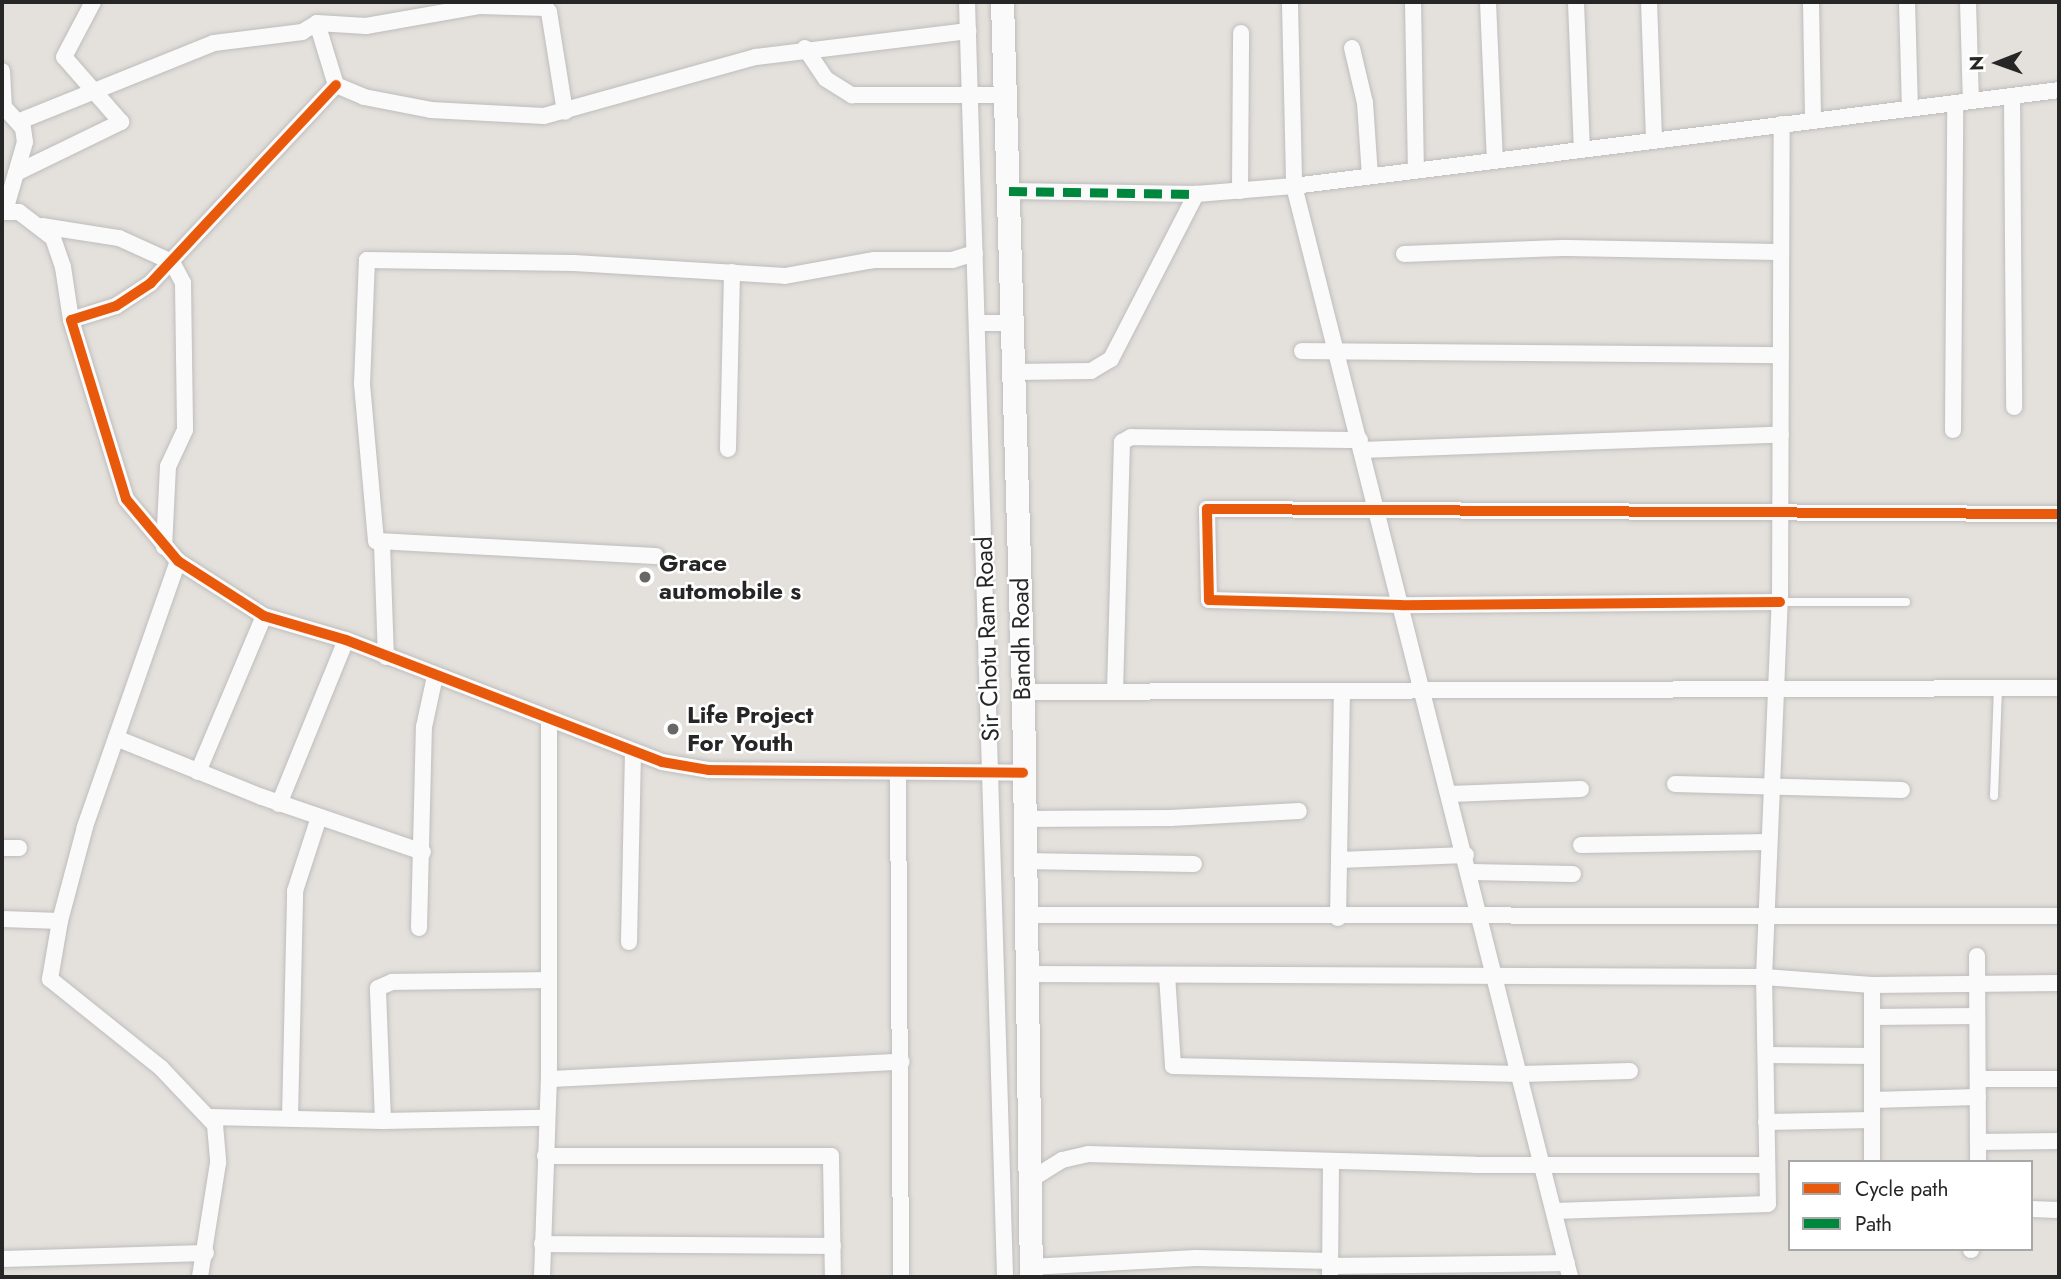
<!DOCTYPE html>
<style>
body{margin:0}
#map{position:relative;width:2061px;height:1279px;overflow:hidden;background:#e4e1dc;font-family:Jost,sans-serif}
div>[style]{position:absolute}
.roads{filter:drop-shadow(0 0 2px #bebdbd) drop-shadow(0 0 2px #bebdbd)}
.lane>*{height:8px;margin:-4px;padding:0 4px;transform-origin:4px;border-radius:4px;background:#fbfafa}
.street>*{height:16px;margin:-8px;padding:0 8px;transform-origin:8px;border-radius:8px;background:#fbfafa}
.secondary>*{height:23px;margin:-11.5px;padding:0 11.5px;transform-origin:11.5px;border-radius:11.5px;background:#fbfafa}
.quiet>*{height:9px;margin-top:-4.5px;transform-origin:0;background:repeating-linear-gradient(90deg,#00873e 0 18px,transparent 0 27px)}
.cycleway>*{height:10px;margin:-5px;padding:0 5px;transform-origin:5px;border-radius:5px;background:#e8590c}
.dots>*{width:19px;height:19px;translate:-50% -50%;box-sizing:border-box;border:4px solid #fff;border-radius:50%}
span{translate:-50% -50%;white-space:nowrap;text-align:center;line-height:1.15;-webkit-text-stroke:5px #fff;paint-order:stroke}
.poi-label{font-size:24px;color:#262626;font-weight:700}
.left{translate:0 -50%;text-align:left}
.street-label{font-size:24px;color:#262626}
.frame{position:absolute;inset:0;border:4px solid #262626;pointer-events:none}
.legend{position:absolute;left:1788px;top:1160px;width:245px;height:91px;box-sizing:border-box;background:#fff;border:2px solid #a8a8a8;margin:0;padding:9px 12px;list-style:none;font-size:21px;color:#262626}
.legend li{display:flex;align-items:center;gap:14px;height:35px}
.legend b{width:35px;border:2px solid #a8a8a8}
.north{position:absolute;left:1963px;top:28px;width:70px;height:70px;-webkit-text-stroke:5px #fff;paint-order:stroke;rotate:269deg;font-size:19px;font-weight:700;line-height:28px;text-align:center;color:#262626}
.north::after{content:'';display:block;margin:auto;width:24px;height:32px;background:#262626;clip-path:polygon(50% 0,100% 100%,50% 72%,0 100%)}
</style>
<div id="map">
<div class="roads">
<div class="lane">
<div style="left:1780px;top:602px;width:126px"></div>
<div style="left:1994px;top:796px;width:108px;rotate:-87.9deg"></div>
</div>
<div class="street">
<div style="left:967px;top:2px;width:1276px;rotate:88.29deg"></div>
<div style="left:1413px;top:2px;width:168px;rotate:89deg"></div>
<div style="left:1488px;top:2px;width:158px;rotate:87.5deg"></div>
<div style="left:1576px;top:2px;width:147px;rotate:87.7deg"></div>
<div style="left:1649px;top:2px;width:138px;rotate:87.9deg"></div>
<div style="left:1811px;top:2px;width:118px;rotate:89deg"></div>
<div style="left:1907px;top:2px;width:106px;rotate:88.4deg"></div>
<div style="left:1968px;top:2px;width:99px;rotate:88.3deg"></div>
<div style="left:1290px;top:3px;width:183px;rotate:88.7deg"></div>
<div style="left:1294px;top:186px;width:1125px;rotate:75.8deg"></div>
<div style="left:317px;top:23px;width:65px;rotate:73deg"></div>
<div style="left:805px;top:48px;width:37px;rotate:56deg"></div>
<div style="left:826px;top:79px;width:31px;rotate:32deg"></div>
<div style="left:852px;top:95px;width:153px"></div>
<div style="left:1352px;top:48px;width:57px;rotate:76.7deg"></div>
<div style="left:1365px;top:103px;width:73px;rotate:86.1deg"></div>
<div style="left:2px;top:71px;width:36px;rotate:87deg"></div>
<div style="left:4px;top:107px;width:28px;rotate:48deg"></div>
<div style="left:23px;top:128px;width:14px;rotate:82deg"></div>
<div style="left:25px;top:142px;width:72px;rotate:106.2deg"></div>
<div style="left:336px;top:85px;width:271px;rotate:133.1deg"></div>
<div style="left:151px;top:283px;width:42px;rotate:146.7deg"></div>
<div style="left:116px;top:306px;width:47px;rotate:162.7deg"></div>
<div style="left:71px;top:320px;width:187px;rotate:72.9deg"></div>
<div style="left:126px;top:499px;width:81px;rotate:50deg"></div>
<div style="left:178px;top:561px;width:102px;rotate:32.6deg"></div>
<div style="left:264px;top:616px;width:85px;rotate:16.3deg"></div>
<div style="left:346px;top:640px;width:339px;rotate:21.1deg"></div>
<div style="left:662px;top:762px;width:48px;rotate:9.7deg"></div>
<div style="left:709px;top:770px;width:314px;rotate:0.5deg"></div>
<div style="left:336px;top:85px;width:30px;rotate:23deg"></div>
<div style="left:364px;top:97px;width:68px;rotate:11deg"></div>
<div style="left:431px;top:110px;width:113px;rotate:3deg"></div>
<div style="left:544px;top:116px;width:220px;rotate:-15.6deg"></div>
<div style="left:756px;top:57px;width:214px;rotate:-7deg"></div>
<div style="left:2012px;top:96px;width:311px;rotate:89.6deg"></div>
<div style="left:20px;top:121px;width:209px;rotate:-21.9deg"></div>
<div style="left:214px;top:43px;width:89px;rotate:-7.1deg"></div>
<div style="left:302px;top:32px;width:17px;rotate:-31deg"></div>
<div style="left:317px;top:23px;width:49px;rotate:3.5deg"></div>
<div style="left:366px;top:26px;width:116px;rotate:-10deg"></div>
<div style="left:480px;top:6px;width:66px;rotate:1.7deg"></div>
<div style="left:546px;top:8px;width:5px;rotate:53deg"></div>
<div style="left:549px;top:12px;width:101px;rotate:80.9deg"></div>
<div style="left:16px;top:173px;width:117px;rotate:-25.9deg"></div>
<div style="left:121px;top:122px;width:86px;rotate:-131.2deg"></div>
<div style="left:64px;top:57px;width:62px;rotate:-62.2deg"></div>
<div style="left:1009px;top:191px;width:187px;rotate:0.9deg"></div>
<div style="left:1196px;top:194px;width:98px;rotate:-4.7deg"></div>
<div style="left:1294px;top:186px;width:771px;rotate:-7.15deg"></div>
<div style="left:1240px;top:191px;width:158px;rotate:-89.6deg"></div>
<div style="left:2px;top:212px;width:17px"></div>
<div style="left:19px;top:212px;width:43px;rotate:37.4deg"></div>
<div style="left:53px;top:238px;width:31px;rotate:71deg"></div>
<div style="left:63px;top:267px;width:54px;rotate:81.4deg"></div>
<div style="left:42px;top:226px;width:78px;rotate:8.9deg"></div>
<div style="left:119px;top:238px;width:58px;rotate:24.4deg"></div>
<div style="left:172px;top:262px;width:24px;rotate:62deg"></div>
<div style="left:183px;top:283px;width:147px;rotate:89.2deg"></div>
<div style="left:185px;top:430px;width:40px;rotate:115deg"></div>
<div style="left:168px;top:466px;width:81px;rotate:92.8deg"></div>
<div style="left:1404px;top:254px;width:159px;rotate:-2.2deg"></div>
<div style="left:1563px;top:248px;width:218px;rotate:1.1deg"></div>
<div style="left:977px;top:323px;width:35px"></div>
<div style="left:1302px;top:351px;width:479px;rotate:0.5deg"></div>
<div style="left:1014px;top:372px;width:77px;rotate:-0.7deg"></div>
<div style="left:1091px;top:371px;width:23px;rotate:-31deg"></div>
<div style="left:1111px;top:359px;width:186px;rotate:-62.7deg"></div>
<div style="left:1953px;top:430px;width:327px;rotate:-89.6deg"></div>
<div style="left:728px;top:449px;width:177px;rotate:-88.7deg"></div>
<div style="left:1362px;top:450px;width:419px;rotate:-2.1deg"></div>
<div style="left:382px;top:544px;width:113px;rotate:88deg"></div>
<div style="left:656px;top:556px;width:280px;rotate:-176.9deg"></div>
<div style="left:376px;top:541px;width:158px;rotate:-95.1deg"></div>
<div style="left:362px;top:384px;width:124px;rotate:-87.7deg"></div>
<div style="left:367px;top:260px;width:207px;rotate:0.8deg"></div>
<div style="left:574px;top:263px;width:211px;rotate:3.5deg"></div>
<div style="left:785px;top:276px;width:90px;rotate:-10.2deg"></div>
<div style="left:874px;top:260px;width:78px"></div>
<div style="left:952px;top:260px;width:24px;rotate:-17deg"></div>
<div style="left:178px;top:561px;width:282px;rotate:109.3deg"></div>
<div style="left:85px;top:827px;width:97px;rotate:104.9deg"></div>
<div style="left:60px;top:921px;width:59px;rotate:99.8deg"></div>
<div style="left:50px;top:979px;width:142px;rotate:38.7deg"></div>
<div style="left:161px;top:1068px;width:79px;rotate:46.5deg"></div>
<div style="left:215px;top:1125px;width:38px;rotate:85deg"></div>
<div style="left:218px;top:1163px;width:115px;rotate:99deg"></div>
<div style="left:1780px;top:602px;width:379px;rotate:179.5deg"></div>
<div style="left:1401px;top:605px;width:192px;rotate:-178.5deg"></div>
<div style="left:1209px;top:600px;width:91px;rotate:-91.3deg"></div>
<div style="left:1207px;top:509px;width:852px;rotate:0.34deg"></div>
<div style="left:1115px;top:691px;width:249px;rotate:-88.4deg"></div>
<div style="left:1122px;top:442px;width:10px;rotate:-29deg"></div>
<div style="left:1131px;top:437px;width:229px;rotate:0.8deg"></div>
<div style="left:1023px;top:692px;width:1036px;rotate:-0.22deg"></div>
<div style="left:116px;top:738px;width:157px;rotate:22deg"></div>
<div style="left:262px;top:797px;width:170px;rotate:18.9deg"></div>
<div style="left:198px;top:772px;width:169px;rotate:-67.1deg"></div>
<div style="left:898px;top:774px;width:503px;rotate:89.66deg"></div>
<div style="left:1675px;top:784px;width:227px;rotate:1.5deg"></div>
<div style="left:1450px;top:794px;width:131px;rotate:-2.2deg"></div>
<div style="left:279px;top:804px;width:177px;rotate:-67.8deg"></div>
<div style="left:1023px;top:819px;width:148px;rotate:-0.4deg"></div>
<div style="left:1171px;top:818px;width:128px;rotate:-3.1deg"></div>
<div style="left:1581px;top:845px;width:188px;rotate:-0.9deg"></div>
<div style="left:2px;top:848px;width:17px"></div>
<div style="left:1339px;top:860px;width:127px;rotate:-2.3deg"></div>
<div style="left:1023px;top:861px;width:171px;rotate:1deg"></div>
<div style="left:1471px;top:872px;width:102px;rotate:1.1deg"></div>
<div style="left:1023px;top:915px;width:1036px;rotate:0.06deg"></div>
<div style="left:1338px;top:918px;width:226px;rotate:-89deg"></div>
<div style="left:2px;top:919px;width:58px;rotate:2deg"></div>
<div style="left:419px;top:928px;width:201px;rotate:-88.6deg"></div>
<div style="left:424px;top:727px;width:52px;rotate:-77.8deg"></div>
<div style="left:629px;top:942px;width:188px;rotate:-88.8deg"></div>
<div style="left:1977px;top:956px;width:206px;rotate:89.7deg"></div>
<div style="left:1024px;top:974px;width:740px;rotate:0.23deg"></div>
<div style="left:1764px;top:977px;width:108px;rotate:4.2deg"></div>
<div style="left:1872px;top:985px;width:187px;rotate:-0.6deg"></div>
<div style="left:1167px;top:975px;width:91px;rotate:86.2deg"></div>
<div style="left:1173px;top:1066px;width:348px;rotate:1.3deg"></div>
<div style="left:1521px;top:1074px;width:109px;rotate:-1.6deg"></div>
<div style="left:1872px;top:1017px;width:105px;rotate:-0.5deg"></div>
<div style="left:1766px;top:1055px;width:106px;rotate:0.5deg"></div>
<div style="left:549px;top:1079px;width:353px;rotate:-2.8deg"></div>
<div style="left:1978px;top:1079px;width:81px"></div>
<div style="left:1872px;top:1100px;width:106px;rotate:-1.6deg"></div>
<div style="left:210px;top:1117px;width:173px;rotate:1.3deg"></div>
<div style="left:383px;top:1121px;width:163px;rotate:-1.1deg"></div>
<div style="left:290px;top:1118px;width:227px;rotate:-88.7deg"></div>
<div style="left:295px;top:891px;width:78px;rotate:-72deg"></div>
<div style="left:383px;top:1121px;width:133px;rotate:-92.2deg"></div>
<div style="left:378px;top:988px;width:15px;rotate:-23deg"></div>
<div style="left:392px;top:982px;width:155px;rotate:-0.7deg"></div>
<div style="left:1766px;top:1122px;width:106px;rotate:-1.1deg"></div>
<div style="left:1978px;top:1142px;width:81px;rotate:-0.7deg"></div>
<div style="left:545px;top:1156px;width:286px"></div>
<div style="left:831px;top:1156px;width:121px;rotate:89.1deg"></div>
<div style="left:1872px;top:1162px;width:177px;rotate:-90deg"></div>
<div style="left:1027px;top:1182px;width:41px;rotate:-32.2deg"></div>
<div style="left:1062px;top:1160px;width:27px;rotate:-13deg"></div>
<div style="left:1088px;top:1154px;width:387px;rotate:1.6deg"></div>
<div style="left:1475px;top:1165px;width:291px"></div>
<div style="left:2031px;top:1209px;width:28px;rotate:2deg"></div>
<div style="left:1554px;top:1211px;width:214px;rotate:-1.9deg"></div>
<div style="left:1768px;top:1204px;width:227px;rotate:-91deg"></div>
<div style="left:1764px;top:977px;width:375px;rotate:-87.6deg"></div>
<div style="left:1780px;top:602px;width:478px;rotate:-89.8deg"></div>
<div style="left:542px;top:1244px;width:291px;rotate:0.4deg"></div>
<div style="left:1971px;top:1250px;width:1px;rotate:-90deg"></div>
<div style="left:2px;top:1259px;width:204px;rotate:-1.7deg"></div>
<div style="left:1330px;top:1266px;width:237px;rotate:-0.7deg"></div>
<div style="left:1030px;top:1267px;width:166px;rotate:-3.1deg"></div>
<div style="left:1196px;top:1258px;width:135px;rotate:1.3deg"></div>
<div style="left:542px;top:1277px;width:198px;rotate:-88deg"></div>
<div style="left:549px;top:1079px;width:359px;rotate:-90deg"></div>
<div style="left:1330px;top:1277px;width:116px;rotate:-89.5deg"></div>
</div>
<div class="secondary">
<div style="left:1002px;top:2px;width:690px;rotate:88.26deg"></div>
<div style="left:1023px;top:692px;width:585px;rotate:89.22deg"></div>
</div>
</div>
<div class="quiet">
<div style="left:1009px;top:191px;width:187px;rotate:0.9deg"></div>
</div>
<div class="cycleway">
<div style="left:336px;top:85px;width:271px;rotate:133.1deg"></div>
<div style="left:151px;top:283px;width:42px;rotate:146.7deg"></div>
<div style="left:116px;top:306px;width:47px;rotate:162.7deg"></div>
<div style="left:71px;top:320px;width:187px;rotate:72.9deg"></div>
<div style="left:126px;top:499px;width:81px;rotate:50deg"></div>
<div style="left:178px;top:561px;width:102px;rotate:32.6deg"></div>
<div style="left:264px;top:616px;width:85px;rotate:16.3deg"></div>
<div style="left:346px;top:640px;width:339px;rotate:21.1deg"></div>
<div style="left:662px;top:762px;width:48px;rotate:9.7deg"></div>
<div style="left:709px;top:770px;width:314px;rotate:0.5deg"></div>
<div style="left:1780px;top:602px;width:379px;rotate:179.5deg"></div>
<div style="left:1401px;top:605px;width:192px;rotate:-178.5deg"></div>
<div style="left:1209px;top:600px;width:91px;rotate:-91.3deg"></div>
<div style="left:1207px;top:509px;width:852px;rotate:0.34deg"></div>
</div>
<div class="dots">
<div style="left:645px;top:577px;background:#686766"></div>
<div style="left:673px;top:729px;background:#686766"></div>
</div>
<div class="poi-label">
<span class="left" style="left:659px;top:577px">Grace<br>automobile s</span>
<span class="left" style="left:687px;top:729px">Life Project<br>For Youth</span>
</div>
<div class="street-label">
<span style="left:987px;top:639px;rotate:-92deg">Sir Chotu Ram Road</span>
<span style="left:1021px;top:639px;rotate:-91deg">Bandh Road</span>
</div>
<div class="frame"></div>
<ul class="legend">
<li><b style="height:9px;background:#e8590c"></b>Cycle path</li>
<li><b style="height:9px;background:#00873e"></b>Path</li>
</ul>
<div class="north">N</div>
</div>
